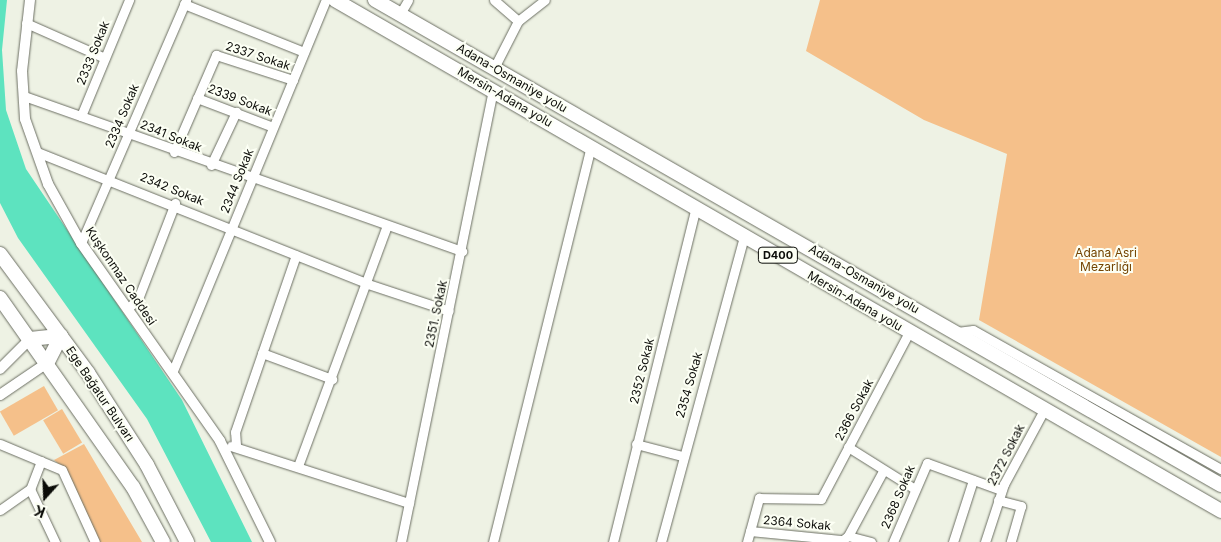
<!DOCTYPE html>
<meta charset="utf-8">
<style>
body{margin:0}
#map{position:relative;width:1221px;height:542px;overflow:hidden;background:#eef2e4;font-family:Inter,sans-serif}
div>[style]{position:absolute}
.green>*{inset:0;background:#f5c08a;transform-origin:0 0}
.water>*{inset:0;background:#5de3bf}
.roads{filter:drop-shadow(0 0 1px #6c6f63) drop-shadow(0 0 1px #6c6f63)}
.minor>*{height:9px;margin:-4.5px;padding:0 4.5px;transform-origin:4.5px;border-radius:4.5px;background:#fff}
.tertiary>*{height:10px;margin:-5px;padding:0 5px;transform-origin:5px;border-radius:5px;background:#fff}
.primary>*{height:14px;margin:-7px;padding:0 7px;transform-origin:7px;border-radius:7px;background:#fff}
.trunk>*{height:14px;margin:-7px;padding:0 7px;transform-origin:7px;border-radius:7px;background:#fff}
span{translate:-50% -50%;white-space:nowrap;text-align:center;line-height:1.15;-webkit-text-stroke:4px #fcfff4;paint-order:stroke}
.shield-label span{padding:1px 4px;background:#fcfff4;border:1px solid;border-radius:4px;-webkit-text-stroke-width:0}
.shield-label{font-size:11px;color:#0b0c08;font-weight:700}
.street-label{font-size:12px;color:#0b0c08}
.park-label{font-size:12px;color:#734401}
.north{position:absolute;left:20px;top:472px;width:50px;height:50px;-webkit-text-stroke:4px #fcfff4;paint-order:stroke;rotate:200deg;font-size:14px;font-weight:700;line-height:20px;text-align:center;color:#0b0c08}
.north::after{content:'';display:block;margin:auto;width:18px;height:22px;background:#0b0c08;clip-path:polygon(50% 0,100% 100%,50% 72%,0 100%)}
</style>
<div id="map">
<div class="green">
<div style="clip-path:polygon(820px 0,1221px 0,1221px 457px,979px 320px,1007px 154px,924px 120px,806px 51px)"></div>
<div style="left:44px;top:386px;width:28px;height:51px;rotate:60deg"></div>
<div style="left:62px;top:409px;width:39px;height:22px;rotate:59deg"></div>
<div style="clip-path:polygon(84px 444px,142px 542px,98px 542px,67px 471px,54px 460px)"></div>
</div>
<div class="water">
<div style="clip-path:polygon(0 0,7px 0,2px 50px,6px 110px,26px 169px,182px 400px,252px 542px,211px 542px,147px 419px,18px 238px,0 203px)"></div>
</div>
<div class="roads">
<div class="minor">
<div style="left:494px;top:0;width:32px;rotate:41deg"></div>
<div style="left:518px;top:21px;width:34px;rotate:-38deg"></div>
<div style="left:184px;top:4px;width:129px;rotate:21.8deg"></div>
<div style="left:400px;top:14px;width:16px;rotate:-60deg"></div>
<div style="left:26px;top:23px;width:86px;rotate:23.9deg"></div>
<div style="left:494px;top:68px;width:53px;rotate:-62.9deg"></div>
<div style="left:24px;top:96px;width:465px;rotate:19.5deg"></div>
<div style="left:197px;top:98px;width:81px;rotate:20.9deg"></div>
<div style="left:81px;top:116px;width:126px;rotate:-67.5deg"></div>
<div style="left:37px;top:152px;width:356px;rotate:21.7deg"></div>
<div style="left:368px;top:284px;width:85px;rotate:18.4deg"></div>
<div style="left:174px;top:152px;width:106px;rotate:-66.6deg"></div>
<div style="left:216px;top:55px;width:81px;rotate:18deg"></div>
<div style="left:211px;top:165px;width:59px;rotate:-64.7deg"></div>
<div style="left:81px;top:243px;width:265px;rotate:-66.6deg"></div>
<div style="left:127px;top:309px;width:15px;rotate:-42deg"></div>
<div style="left:138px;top:299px;width:103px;rotate:-68.9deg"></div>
<div style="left:957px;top:332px;width:16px;rotate:-7deg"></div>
<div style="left:973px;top:330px;width:284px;rotate:29.3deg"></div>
<div style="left:262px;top:353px;width:75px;rotate:20.4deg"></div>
<div style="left:172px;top:373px;width:404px;rotate:-67.6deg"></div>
<div style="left:0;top:444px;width:67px;rotate:22.8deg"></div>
<div style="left:62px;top:470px;width:79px;rotate:65.4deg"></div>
<div style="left:636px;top:444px;width:48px;rotate:14.6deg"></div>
<div style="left:236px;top:445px;width:13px;rotate:-94deg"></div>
<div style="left:235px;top:432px;width:187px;rotate:-71deg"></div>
<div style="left:231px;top:446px;width:187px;rotate:17.8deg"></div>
<div style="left:848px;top:447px;width:79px;rotate:32.1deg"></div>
<div style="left:41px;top:461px;width:30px;rotate:111deg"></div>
<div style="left:30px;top:489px;width:59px;rotate:64.7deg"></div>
<div style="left:298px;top:466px;width:256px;rotate:-69.7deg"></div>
<div style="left:998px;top:500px;width:24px;rotate:15deg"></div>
<div style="left:1021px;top:506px;width:37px;rotate:106deg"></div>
<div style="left:0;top:510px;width:37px;rotate:-35deg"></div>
<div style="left:750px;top:531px;width:91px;rotate:5.6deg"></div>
<div style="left:848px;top:536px;width:24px;rotate:15deg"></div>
<div style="left:401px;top:542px;width:461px;rotate:-78.5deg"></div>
<div style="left:493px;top:542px;width:407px;rotate:-76.1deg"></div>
<div style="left:613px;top:542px;width:346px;rotate:-76.1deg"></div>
<div style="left:661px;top:542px;width:317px;rotate:-74.8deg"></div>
<div style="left:747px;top:542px;width:46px;rotate:-74.7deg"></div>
<div style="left:759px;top:498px;width:62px;rotate:0.9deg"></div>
<div style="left:821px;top:499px;width:189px;rotate:-62.2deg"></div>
<div style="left:840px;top:542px;width:10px;rotate:-37deg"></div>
<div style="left:848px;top:536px;width:74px;rotate:-61.7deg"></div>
<div style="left:893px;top:542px;width:86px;rotate:-66.7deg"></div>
<div style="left:927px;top:463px;width:79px;rotate:20deg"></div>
<div style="left:953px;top:542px;width:65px;rotate:-72.1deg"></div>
<div style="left:985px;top:542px;width:61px;rotate:-71.9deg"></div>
<div style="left:1004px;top:484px;width:84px;rotate:-61.6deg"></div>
</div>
<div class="tertiary">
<div style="left:30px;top:0;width:71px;rotate:96.4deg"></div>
<div style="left:22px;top:71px;width:48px;rotate:86.4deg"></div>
<div style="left:25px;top:119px;width:69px;rotate:70.5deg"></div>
<div style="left:48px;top:184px;width:68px;rotate:60.8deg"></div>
<div style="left:81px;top:243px;width:242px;rotate:54.9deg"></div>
<div style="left:220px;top:441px;width:113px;rotate:63.7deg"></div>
<div style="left:0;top:369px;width:42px;rotate:-45deg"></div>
<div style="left:0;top:395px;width:57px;rotate:-34.2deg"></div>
</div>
<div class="primary">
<div style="left:0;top:254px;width:148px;rotate:53.5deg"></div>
<div style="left:88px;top:373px;width:109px;rotate:57.3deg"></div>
<div style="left:147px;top:465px;width:87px;rotate:62.5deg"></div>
<div style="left:0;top:298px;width:231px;rotate:54.9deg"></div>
<div style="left:133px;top:487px;width:63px;rotate:61.4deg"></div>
</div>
<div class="trunk">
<div style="left:335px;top:0;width:1023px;rotate:29.97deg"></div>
<div style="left:375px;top:0;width:975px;rotate:29.83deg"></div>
<div style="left:30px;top:339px;width:31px;rotate:-6deg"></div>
<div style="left:61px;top:336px;width:30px;rotate:117deg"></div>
</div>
</div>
<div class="shield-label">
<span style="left:778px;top:255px">D400</span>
</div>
<div class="street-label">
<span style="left:93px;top:53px;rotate:-68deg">2333 Sokak</span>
<span style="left:258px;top:56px;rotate:18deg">2337 Sokak</span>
<span style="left:512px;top:78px;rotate:30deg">Adana-Osmaniye yolu</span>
<span style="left:505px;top:97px;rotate:30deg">Mersin-Adana yolu</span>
<span style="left:240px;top:100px;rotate:21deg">2339 Sokak</span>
<span style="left:122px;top:116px;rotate:-67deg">2334 Sokak</span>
<span style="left:171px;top:136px;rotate:22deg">2341 Sokak</span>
<span style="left:237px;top:181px;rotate:-68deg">2344 Sokak</span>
<span style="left:172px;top:189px;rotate:22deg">2342 Sokak</span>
<span style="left:121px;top:276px;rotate:56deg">Kuşkonmaz Caddesi</span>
<span style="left:864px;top:279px;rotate:30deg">Adana-Osmaniye yolu</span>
<span style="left:855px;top:301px;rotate:30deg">Mersin-Adana yolu</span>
<span style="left:436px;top:314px;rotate:-78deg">2351. Sokak</span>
<span style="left:642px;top:371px;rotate:-76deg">2352 Sokak</span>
<span style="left:689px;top:385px;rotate:-74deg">2354 Sokak</span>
<span style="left:100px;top:394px;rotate:56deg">Ege Bağatur Bulvarı</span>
<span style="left:854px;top:410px;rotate:-62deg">2366 Sokak</span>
<span style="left:1006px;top:455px;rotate:-63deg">2372 Sokak</span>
<span style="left:898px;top:497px;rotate:-67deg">2368 Sokak</span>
<span style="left:797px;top:523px;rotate:5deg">2364 Sokak</span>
</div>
<div class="park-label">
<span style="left:1106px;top:260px">Adana Asri<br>Mezarlığı</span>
</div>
<div class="north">K</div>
</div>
